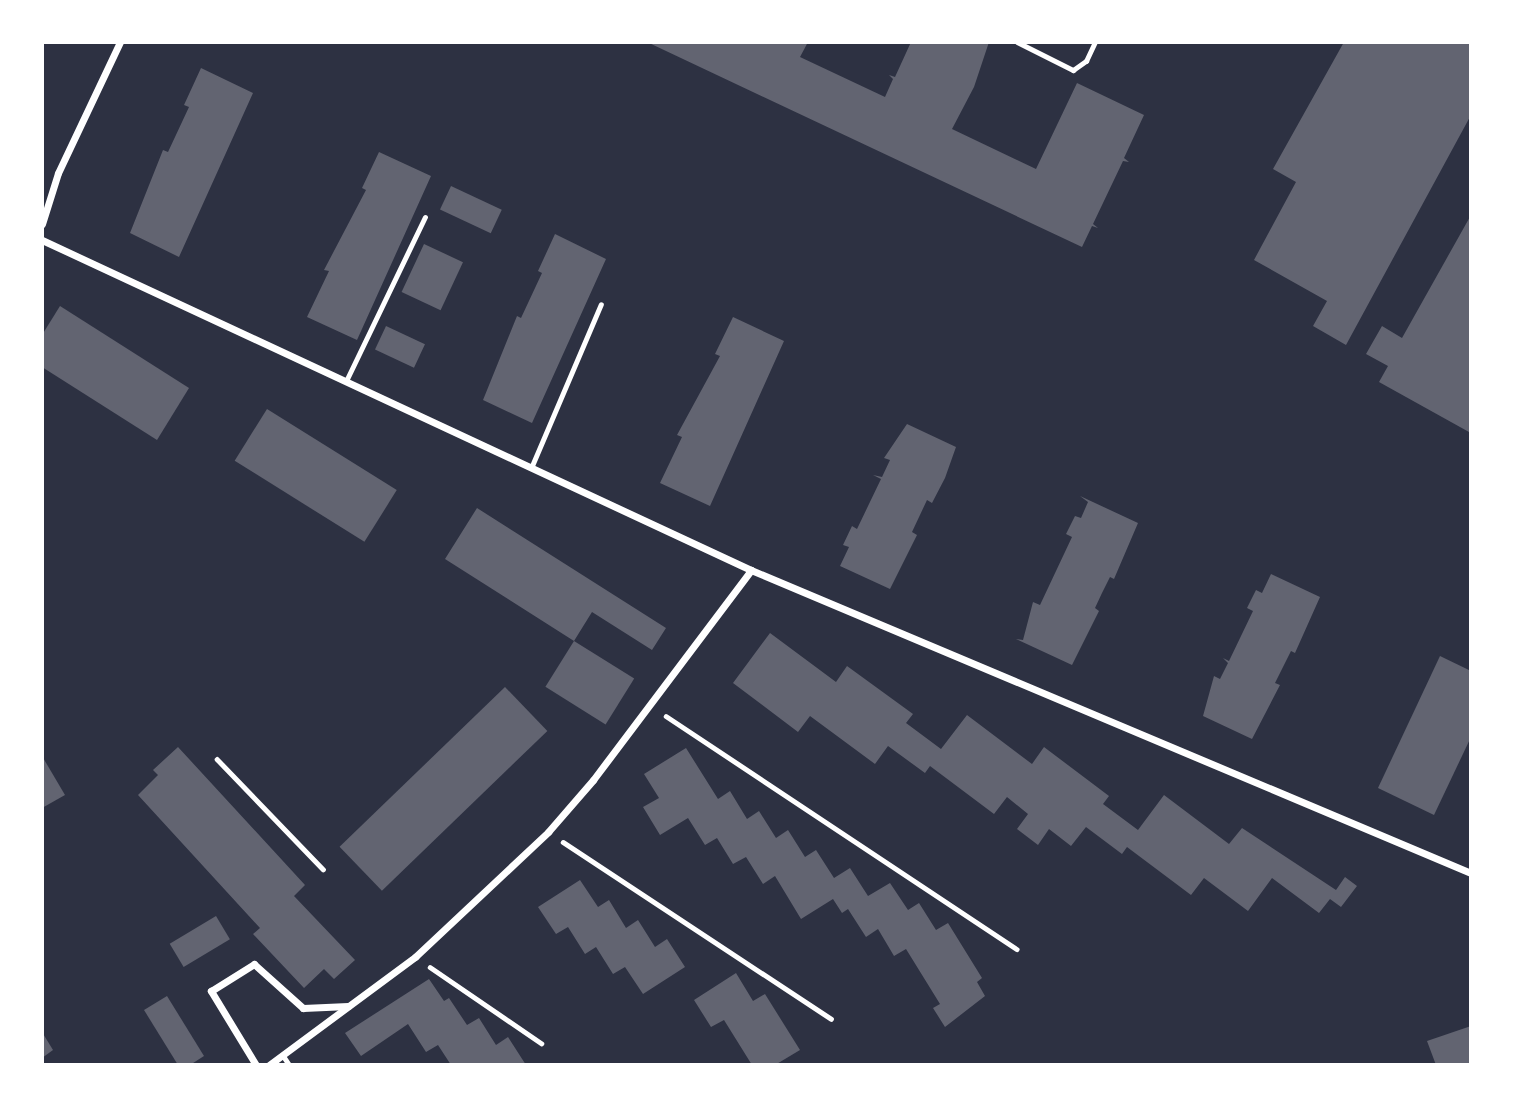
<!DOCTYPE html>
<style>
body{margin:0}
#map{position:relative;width:1513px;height:1107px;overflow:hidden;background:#2d3142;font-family:"Roboto Condensed",sans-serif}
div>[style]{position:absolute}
.building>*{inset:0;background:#626471;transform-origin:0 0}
.path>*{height:4.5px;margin:-2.25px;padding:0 2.25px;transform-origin:2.25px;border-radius:2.25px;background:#fff}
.service>*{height:5px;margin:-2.5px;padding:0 2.5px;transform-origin:2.5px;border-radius:2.5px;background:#fff}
.minor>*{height:7px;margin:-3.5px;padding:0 3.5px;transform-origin:3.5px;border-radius:3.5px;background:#fff}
span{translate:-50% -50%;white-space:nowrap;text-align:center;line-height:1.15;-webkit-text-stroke:6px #fff;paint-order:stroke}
.frame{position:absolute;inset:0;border:44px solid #fff;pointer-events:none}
</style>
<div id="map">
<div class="building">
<div style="clip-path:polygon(647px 42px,808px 42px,800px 57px,885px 97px,893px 79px,889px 75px,895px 77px,911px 42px,989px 42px,974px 87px,952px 129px,1036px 169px,1077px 83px,1144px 115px,1124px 158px,1129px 162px,1123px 161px,1093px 224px,1098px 228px,1092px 226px,1082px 247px)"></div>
<div style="clip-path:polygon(1344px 42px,1471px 42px,1471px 115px,1346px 345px,1313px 326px,1327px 301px,1254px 260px,1296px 182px,1273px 169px)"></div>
<div style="clip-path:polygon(201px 68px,253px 93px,179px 257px,130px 233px,163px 150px,168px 152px,189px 107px,184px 105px)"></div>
<div style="clip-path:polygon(379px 152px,431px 176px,357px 340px,307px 317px,329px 271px,324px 270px,366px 190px,362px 188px)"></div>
<div style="left:451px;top:186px;width:56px;height:26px;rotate:25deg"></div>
<div style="clip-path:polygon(1471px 215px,1471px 428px,1469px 432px,1379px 382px,1388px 366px,1366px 354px,1382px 326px,1402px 338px)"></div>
<div style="clip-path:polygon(555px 234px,606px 259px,532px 423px,483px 400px,517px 316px,521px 318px,542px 273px,538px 271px)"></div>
<div style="left:424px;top:244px;width:43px;height:53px;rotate:25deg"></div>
<div style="clip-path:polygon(60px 306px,189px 388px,157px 440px,42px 367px,42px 335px)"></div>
<div style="clip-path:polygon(733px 317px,784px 341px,710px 506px,660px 483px,682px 437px,677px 435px,720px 356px,715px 354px)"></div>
<div style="left:386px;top:326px;width:43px;height:26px;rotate:25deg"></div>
<div style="left:267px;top:409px;width:153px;height:61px;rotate:32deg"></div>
<div style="clip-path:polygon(907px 424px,956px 447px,945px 478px,932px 503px,927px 500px,912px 532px,917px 535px,890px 589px,840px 566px,849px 547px,843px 545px,852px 526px,857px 529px,881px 479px,873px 475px,882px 477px,890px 460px,884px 458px)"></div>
<div style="clip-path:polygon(1080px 496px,1138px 523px,1114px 579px,1110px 577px,1102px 593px,1095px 608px,1099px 611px,1072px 665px,1016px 639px,1023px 640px,1033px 602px,1040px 605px,1072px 537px,1066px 534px,1075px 516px,1081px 518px,1088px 502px)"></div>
<div style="clip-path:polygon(477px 508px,666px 628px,652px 650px,592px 612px,574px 641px,445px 559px)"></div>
<div style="clip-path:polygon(1271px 574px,1320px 597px,1295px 653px,1291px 651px,1275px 683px,1280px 685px,1252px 739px,1203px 716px,1214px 676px,1220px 679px,1228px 663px,1223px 658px,1229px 661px,1253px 611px,1247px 608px,1256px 590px,1262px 593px)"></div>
<div style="clip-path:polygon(770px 633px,836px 682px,847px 666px,913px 714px,906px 723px,941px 749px,967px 715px,1032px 764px,1044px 747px,1109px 796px,1103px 804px,1138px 830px,1164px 795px,1229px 844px,1242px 828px,1336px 890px,1345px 877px,1357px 886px,1341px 907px,1330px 899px,1319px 913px,1272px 878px,1248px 911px,1204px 878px,1191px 895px,1127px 847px,1122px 854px,1086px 827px,1071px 846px,1049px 829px,1038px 845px,1017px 829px,1028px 814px,1007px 797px,994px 814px,930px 766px,925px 773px,888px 746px,875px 764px,810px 716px,798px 732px,733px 683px)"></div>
<div style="left:574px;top:641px;width:71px;height:54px;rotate:32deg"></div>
<div style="clip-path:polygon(1440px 656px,1471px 671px,1471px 737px,1434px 815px,1378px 788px)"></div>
<div style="left:505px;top:687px;width:61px;height:230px;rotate:46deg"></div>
<div style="clip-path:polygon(178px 747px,305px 885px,294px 896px,355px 960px,334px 979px,324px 969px,304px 988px,253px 934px,260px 928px,138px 795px,158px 775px,153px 770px)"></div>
<div style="clip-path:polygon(686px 748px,718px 799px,730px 791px,747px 819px,759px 811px,776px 838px,788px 830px,805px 857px,816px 850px,834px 878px,850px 868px,868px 896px,890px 883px,908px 910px,919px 903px,936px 930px,948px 923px,982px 978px,977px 982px,985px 996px,945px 1027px,933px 1008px,940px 1004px,906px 949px,894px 956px,878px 929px,866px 937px,848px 909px,842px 913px,833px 899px,801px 919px,775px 876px,763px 884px,746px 857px,733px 864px,717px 838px,705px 845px,688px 818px,660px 835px,643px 807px,659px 798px,644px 774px)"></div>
<div style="clip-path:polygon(42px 756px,65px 795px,42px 808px)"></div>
<div style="clip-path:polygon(580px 880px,598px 907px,609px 900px,626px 928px,638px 920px,655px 947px,667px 939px,685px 967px,643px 994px,625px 967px,613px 974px,596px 947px,585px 954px,568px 927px,556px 934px,538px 907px)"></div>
<div style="left:216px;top:916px;width:27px;height:54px;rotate:59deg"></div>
<div style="clip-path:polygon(736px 973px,753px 1001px,765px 994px,800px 1050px,775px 1065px,752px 1065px,724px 1020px,711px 1027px,694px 1000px)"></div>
<div style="clip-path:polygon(429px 979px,444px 1001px,449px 998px,467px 1025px,479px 1018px,496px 1045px,508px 1037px,526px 1065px,451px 1065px,438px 1045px,426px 1052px,408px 1024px,361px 1056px,345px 1033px)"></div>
<div style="clip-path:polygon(167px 996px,204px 1056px,190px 1065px,178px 1065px,144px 1010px)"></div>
<div style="clip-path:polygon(1471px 1026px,1471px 1065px,1436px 1065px,1427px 1041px)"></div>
<div style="clip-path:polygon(42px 1032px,53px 1050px,42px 1058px)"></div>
</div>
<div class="path">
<div style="left:666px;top:716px;width:421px;rotate:33.6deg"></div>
<div style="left:217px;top:759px;width:153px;rotate:46.1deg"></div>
<div style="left:563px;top:842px;width:321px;rotate:33.4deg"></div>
<div style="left:430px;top:967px;width:135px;rotate:34.4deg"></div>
</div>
<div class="service">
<div style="left:1017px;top:42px;width:63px;rotate:26.6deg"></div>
<div style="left:1073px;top:70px;width:16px;rotate:-35deg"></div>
<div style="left:1086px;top:61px;width:21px;rotate:-65deg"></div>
<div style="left:346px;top:381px;width:182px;rotate:-64.3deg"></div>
<div style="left:531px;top:468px;width:178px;rotate:-66.9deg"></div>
<div style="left:283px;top:1056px;width:11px;rotate:56deg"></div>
</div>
<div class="minor">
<div style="left:42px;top:224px;width:53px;rotate:-72.6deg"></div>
<div style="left:58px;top:173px;width:145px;rotate:-64.7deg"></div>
<div style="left:42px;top:240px;width:782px;rotate:24.96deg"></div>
<div style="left:751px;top:570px;width:781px;rotate:22.82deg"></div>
<div style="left:256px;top:1065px;width:87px;rotate:-121.3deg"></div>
<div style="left:211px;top:991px;width:51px;rotate:-32.1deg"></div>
<div style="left:254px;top:964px;width:66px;rotate:41.9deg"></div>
<div style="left:303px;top:1008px;width:45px;rotate:-2.5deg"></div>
<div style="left:269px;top:1065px;width:182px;rotate:-36.5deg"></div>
<div style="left:415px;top:957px;width:183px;rotate:-43.2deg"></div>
<div style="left:548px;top:832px;width:69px;rotate:-49.1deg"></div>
<div style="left:593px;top:780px;width:263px;rotate:-53deg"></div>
</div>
<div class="frame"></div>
</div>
